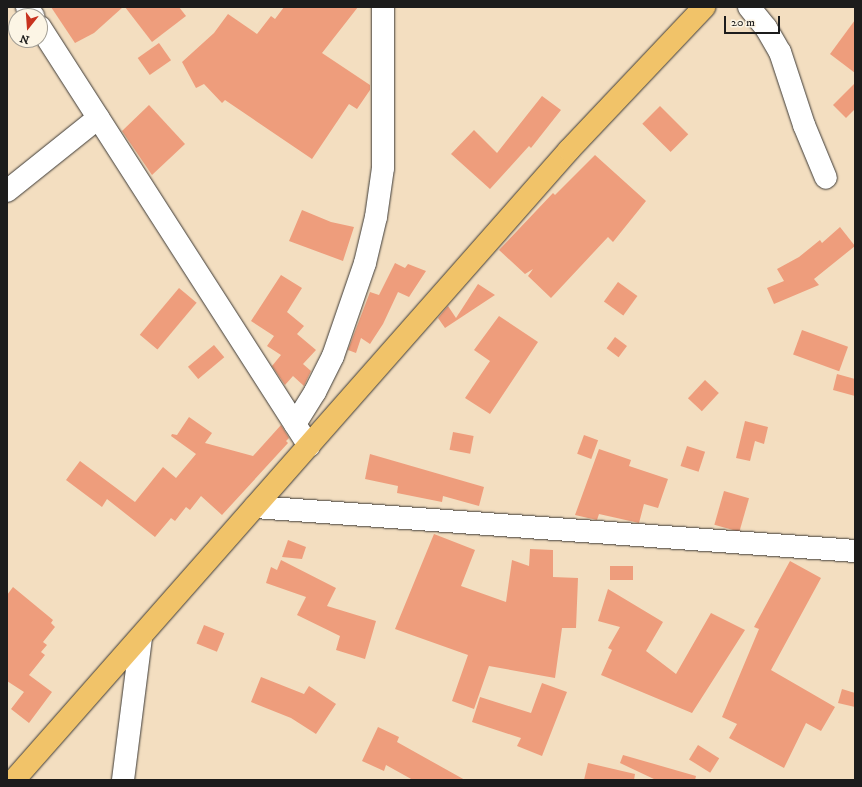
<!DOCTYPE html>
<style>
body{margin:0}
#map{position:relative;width:862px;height:787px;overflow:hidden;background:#f3dec0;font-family:"IM FELL DW Pica",serif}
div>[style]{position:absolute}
.building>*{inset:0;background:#ee9d7c;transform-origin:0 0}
.roads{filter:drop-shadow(0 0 1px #3c3935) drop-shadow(0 0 1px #3c3935)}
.minor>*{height:22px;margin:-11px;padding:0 11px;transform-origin:11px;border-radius:11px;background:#fff}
.major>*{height:22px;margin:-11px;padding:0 11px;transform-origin:11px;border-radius:11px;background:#f1c369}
span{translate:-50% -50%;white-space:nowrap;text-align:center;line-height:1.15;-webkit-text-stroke:4px #fcf5e5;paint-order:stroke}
.frame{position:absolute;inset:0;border:8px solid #1c1c1c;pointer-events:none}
.north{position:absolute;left:8px;top:8px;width:40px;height:40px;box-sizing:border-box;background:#fcf5e5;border:1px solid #a29e95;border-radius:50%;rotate:197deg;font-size:11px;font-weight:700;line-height:16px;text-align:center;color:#1c1c1c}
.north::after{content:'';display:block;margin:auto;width:14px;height:18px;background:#c8321e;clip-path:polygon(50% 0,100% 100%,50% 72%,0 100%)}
.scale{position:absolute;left:724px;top:16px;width:56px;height:18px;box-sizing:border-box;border:2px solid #1c1c1c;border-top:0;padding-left:5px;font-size:12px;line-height:14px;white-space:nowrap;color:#1c1c1c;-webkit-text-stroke:3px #fcf5e5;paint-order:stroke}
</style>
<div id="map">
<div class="building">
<div style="clip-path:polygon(51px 7px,123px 7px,94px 33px,75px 43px)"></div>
<div style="clip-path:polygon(125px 7px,179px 7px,186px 16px,152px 42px)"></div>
<div style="clip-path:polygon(284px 7px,358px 7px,322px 53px,370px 85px,370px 90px,357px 109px,349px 104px,312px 159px,225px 100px,222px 103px,204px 84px,196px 88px,182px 62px,214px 33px,228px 14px,257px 34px,271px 16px,275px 19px)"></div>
<div style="clip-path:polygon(855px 20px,855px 73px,830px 54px)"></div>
<div style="left:159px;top:43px;width:21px;height:26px;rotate:55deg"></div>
<div style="clip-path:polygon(855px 83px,855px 109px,846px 118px,833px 105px)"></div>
<div style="clip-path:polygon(542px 96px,561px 110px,531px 148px,529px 146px,490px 189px,451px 154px,474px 130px,497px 153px)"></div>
<div style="clip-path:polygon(149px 105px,185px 144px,152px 175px,122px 131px)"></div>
<div style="left:660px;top:106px;width:40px;height:25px;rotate:45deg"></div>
<div style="clip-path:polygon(595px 155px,646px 201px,613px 242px,608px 237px,551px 298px,528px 276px,533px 269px,525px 274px,499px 250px,553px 193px,555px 195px)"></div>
<div style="clip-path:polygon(302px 210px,331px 222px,354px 227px,343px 261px,289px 241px)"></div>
<div style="clip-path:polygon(840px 227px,855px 246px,814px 279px,819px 285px,774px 304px,767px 288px,784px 281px,777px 269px,799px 257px,820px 240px,822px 243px)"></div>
<div style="clip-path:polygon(395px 263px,405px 268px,408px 264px,426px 271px,409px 297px,398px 292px,383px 324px,370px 344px,361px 338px,356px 353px,348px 350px,370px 292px,379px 295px)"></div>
<div style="clip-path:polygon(281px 275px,302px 288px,287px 312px,304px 326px,297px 334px,316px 350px,303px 364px,311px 371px,304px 386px,293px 376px,285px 385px,272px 366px,281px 355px,267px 346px,274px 336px,251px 321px)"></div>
<div style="left:618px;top:282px;width:24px;height:24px;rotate:36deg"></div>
<div style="clip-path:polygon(478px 284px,495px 295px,445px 328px,438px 318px,448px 306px,456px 318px)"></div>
<div style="left:179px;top:288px;width:23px;height:61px;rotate:40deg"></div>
<div style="clip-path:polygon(499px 316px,538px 342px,490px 414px,465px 398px,490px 361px,474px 350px)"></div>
<div style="left:802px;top:330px;width:49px;height:26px;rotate:20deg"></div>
<div style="left:615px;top:337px;width:15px;height:14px;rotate:37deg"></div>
<div style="left:214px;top:345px;width:16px;height:34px;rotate:50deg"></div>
<div style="clip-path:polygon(837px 374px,855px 379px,855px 396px,833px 390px)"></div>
<div style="left:705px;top:380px;width:19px;height:25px;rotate:43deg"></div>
<div style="clip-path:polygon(189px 417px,212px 433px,205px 443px,253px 456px,281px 425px,289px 438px,286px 441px,288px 443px,222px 515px,201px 496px,190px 510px,186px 507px,175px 521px,171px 518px,155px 537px,107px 499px,102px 507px,66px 480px,80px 461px,135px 502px,163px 467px,176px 478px,196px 454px,171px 436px,172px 434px,177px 435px)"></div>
<div style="clip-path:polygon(745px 421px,768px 427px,764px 444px,755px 441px,750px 461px,736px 458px)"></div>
<div style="left:453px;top:432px;width:21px;height:18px;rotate:11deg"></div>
<div style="left:584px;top:435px;width:15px;height:20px;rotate:20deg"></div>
<div style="left:687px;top:446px;width:19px;height:21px;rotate:18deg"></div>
<div style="clip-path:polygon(599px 449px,631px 460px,629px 466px,668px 479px,658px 508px,644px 504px,639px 523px,599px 514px,597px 520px,575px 515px)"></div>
<div style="clip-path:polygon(370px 454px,484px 487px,479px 506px,443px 496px,442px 502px,397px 493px,398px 486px,365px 479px)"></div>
<div style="left:724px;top:491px;width:26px;height:35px;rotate:16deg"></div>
<div style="clip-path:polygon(434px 534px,475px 550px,461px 586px,506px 602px,512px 560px,529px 566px,530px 549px,553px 550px,553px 577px,578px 578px,576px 628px,562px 628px,555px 678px,489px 666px,474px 709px,452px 701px,468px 655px,395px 629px)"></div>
<div style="clip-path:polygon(288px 540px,306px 547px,302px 559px,282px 557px)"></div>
<div style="clip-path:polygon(281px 560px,336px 588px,327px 606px,376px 621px,365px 659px,336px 650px,340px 636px,297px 615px,306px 597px,266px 583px,271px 567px,277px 570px)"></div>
<div style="clip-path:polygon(790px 561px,821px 578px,771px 670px,835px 707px,821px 731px,806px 723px,784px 768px,729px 738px,737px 724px,722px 717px,759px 629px,754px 627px)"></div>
<div style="left:610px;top:566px;width:23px;height:14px"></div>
<div style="clip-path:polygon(13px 587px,53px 620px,51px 623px,55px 627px,43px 642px,47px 645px,41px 652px,45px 655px,29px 675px,52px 692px,29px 723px,11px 709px,24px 692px,7px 681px,7px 595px)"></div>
<div style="clip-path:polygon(608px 589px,663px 622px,646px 651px,676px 674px,711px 613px,745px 630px,692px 713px,601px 675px,612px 650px,608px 648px,620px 627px,598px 621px)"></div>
<div style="left:204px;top:625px;width:22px;height:20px;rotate:22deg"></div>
<div style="clip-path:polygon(261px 677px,304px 694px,309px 686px,336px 704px,316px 734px,291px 718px,251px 702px)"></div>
<div style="clip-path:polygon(542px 683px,567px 692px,542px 756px,517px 746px,521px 738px,472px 722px,480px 697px,531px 713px)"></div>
<div style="clip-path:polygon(842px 689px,855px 693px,855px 707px,838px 703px)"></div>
<div style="clip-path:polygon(378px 727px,399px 737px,397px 742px,465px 780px,413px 780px,386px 765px,384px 771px,362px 761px)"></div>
<div style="left:698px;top:745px;width:25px;height:17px;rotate:32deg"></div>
<div style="clip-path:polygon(623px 755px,696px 776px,695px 780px,656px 780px,620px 763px)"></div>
<div style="clip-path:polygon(588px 763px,635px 774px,634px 780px,584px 780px)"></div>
</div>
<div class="roads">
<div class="minor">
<div style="left:27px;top:7px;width:11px;rotate:56deg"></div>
<div style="left:749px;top:7px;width:27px;rotate:51deg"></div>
<div style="left:766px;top:28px;width:28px;rotate:60deg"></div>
<div style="left:780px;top:52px;width:77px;rotate:71.8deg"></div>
<div style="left:804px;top:125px;width:57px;rotate:67.5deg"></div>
<div style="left:40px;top:27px;width:498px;rotate:57.3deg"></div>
<div style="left:7px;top:191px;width:117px;rotate:-38.7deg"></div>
<div style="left:295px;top:424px;width:38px;rotate:-58deg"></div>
<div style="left:315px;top:392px;width:40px;rotate:-63.4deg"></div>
<div style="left:333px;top:356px;width:98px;rotate:-71deg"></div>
<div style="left:365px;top:263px;width:47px;rotate:-76.6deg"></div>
<div style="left:376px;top:217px;width:49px;rotate:-81.9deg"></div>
<div style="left:383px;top:168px;width:161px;rotate:-90deg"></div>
<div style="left:255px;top:507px;width:602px;rotate:4.19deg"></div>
<div style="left:123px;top:780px;width:144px;rotate:-82.8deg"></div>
</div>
<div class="major">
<div style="left:14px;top:780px;width:840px;rotate:-48.62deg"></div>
<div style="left:569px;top:150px;width:197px;rotate:-46.6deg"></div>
</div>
</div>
<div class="frame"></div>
<div class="north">N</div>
<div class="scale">20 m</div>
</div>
